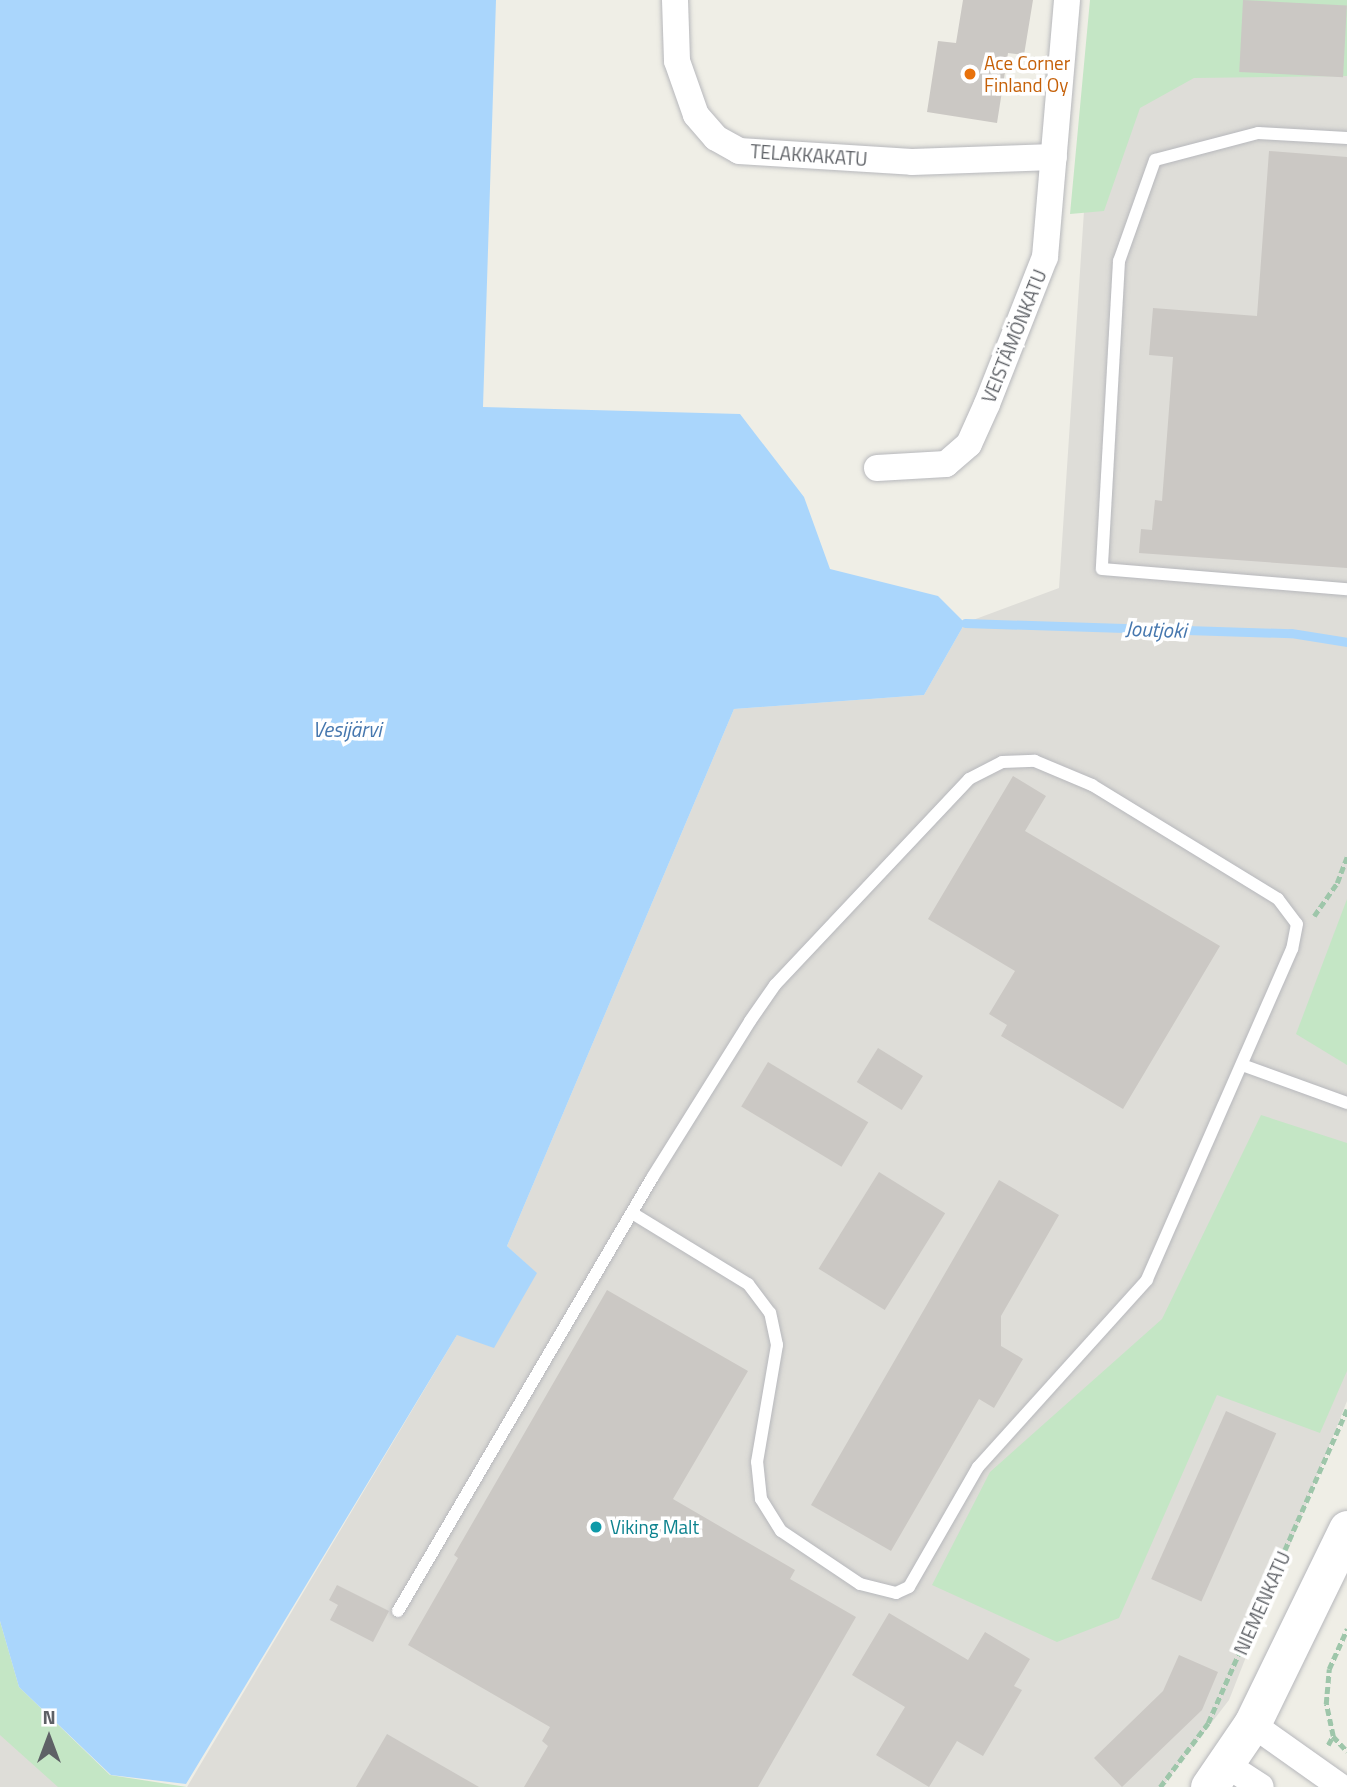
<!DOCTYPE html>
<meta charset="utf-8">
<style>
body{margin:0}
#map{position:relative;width:1347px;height:1787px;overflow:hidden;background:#efeee6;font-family:"Titillium Web",sans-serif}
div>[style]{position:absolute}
.industrial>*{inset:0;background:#deddd8}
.green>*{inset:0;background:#c4e6c5}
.water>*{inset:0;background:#aad6fc}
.stream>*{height:9px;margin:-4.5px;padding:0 4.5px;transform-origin:4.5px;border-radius:4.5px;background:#aad6fc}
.building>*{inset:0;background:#cbc8c4;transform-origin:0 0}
.path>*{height:4.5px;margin-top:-2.25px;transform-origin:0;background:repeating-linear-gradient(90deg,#9ec6aa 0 7px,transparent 0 10.5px)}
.roads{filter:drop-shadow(0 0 2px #b7b8bc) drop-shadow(0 0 2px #b7b8bc)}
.lane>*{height:12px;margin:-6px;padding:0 6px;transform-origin:6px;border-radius:6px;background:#fff}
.street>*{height:26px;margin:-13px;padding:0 13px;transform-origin:13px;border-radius:13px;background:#fff}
.secondary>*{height:37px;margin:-18.5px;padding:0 18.5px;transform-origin:18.5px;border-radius:18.5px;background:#fff}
.dots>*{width:19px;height:19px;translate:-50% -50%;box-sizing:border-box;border:4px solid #fff;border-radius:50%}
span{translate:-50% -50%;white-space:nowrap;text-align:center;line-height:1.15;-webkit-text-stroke:7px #fff;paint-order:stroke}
.food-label{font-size:19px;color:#c56008}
.left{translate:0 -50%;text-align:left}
.street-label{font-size:19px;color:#5e6166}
.culture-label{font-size:19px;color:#0d838f}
.water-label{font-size:21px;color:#4677ae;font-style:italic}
.north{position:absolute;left:14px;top:1703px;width:70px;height:70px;-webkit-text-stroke:5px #fff;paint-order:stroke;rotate:0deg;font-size:19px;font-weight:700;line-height:28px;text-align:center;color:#5e6166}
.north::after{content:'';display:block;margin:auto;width:24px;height:32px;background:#5e6166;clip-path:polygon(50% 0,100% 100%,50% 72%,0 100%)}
</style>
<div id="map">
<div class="industrial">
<div style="clip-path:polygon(1098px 0,1347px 0,1347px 1401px,1229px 1700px,1162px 1787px,187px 1787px,457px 1335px,536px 1273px,507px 1246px,734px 709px,924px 695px,965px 623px,1059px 588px)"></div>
<div style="clip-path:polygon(0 1709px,119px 1787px,0 1787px)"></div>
</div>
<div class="green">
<div style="clip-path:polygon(1090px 0,1347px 0,1347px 76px,1194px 78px,1140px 108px,1104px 211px,1070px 214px)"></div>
<div style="clip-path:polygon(1347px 899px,1347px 1065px,1296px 1034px)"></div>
<div style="clip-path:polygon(1261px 1115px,1347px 1143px,1347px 1371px,1320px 1433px,1217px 1395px,1119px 1618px,1057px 1642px,932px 1585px,990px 1472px,1162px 1319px)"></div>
<div style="clip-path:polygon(0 1621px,19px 1687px,110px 1775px,187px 1787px,58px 1787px,0 1735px)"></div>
</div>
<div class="water">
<div style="clip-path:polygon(0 0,496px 0,483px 407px,740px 414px,804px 497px,830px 569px,938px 596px,965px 623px,924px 695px,734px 709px,507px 1246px,537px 1273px,494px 1348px,457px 1335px,186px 1784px,111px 1775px,19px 1687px,0 1621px)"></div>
</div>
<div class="stream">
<div style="left:965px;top:623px;width:326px;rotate:1.8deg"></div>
<div style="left:1291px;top:633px;width:57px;rotate:9.1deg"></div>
</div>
<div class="building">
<div style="clip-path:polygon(963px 0,1033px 0,1024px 55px,1008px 53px,997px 123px,927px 112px,938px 41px,956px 43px)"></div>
<div style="left:1243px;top:0;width:104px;height:72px;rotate:3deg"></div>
<div style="clip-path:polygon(1269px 151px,1347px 157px,1347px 568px,1139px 553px,1141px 529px,1152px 530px,1155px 500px,1162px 501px,1173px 357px,1149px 355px,1153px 308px,1257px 316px)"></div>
<div style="clip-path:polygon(1013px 776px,1046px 796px,1025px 831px,1220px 946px,1123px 1109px,1001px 1036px,1007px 1025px,989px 1014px,1015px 971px,928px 919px)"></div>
<div style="left:878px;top:1048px;width:53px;height:40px;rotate:32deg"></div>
<div style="left:768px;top:1062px;width:117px;height:52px;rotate:31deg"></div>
<div style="left:879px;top:1172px;width:78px;height:114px;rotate:32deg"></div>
<div style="clip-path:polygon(999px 1180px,1059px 1215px,1001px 1316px,1001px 1346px,1023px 1359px,994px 1408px,979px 1399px,891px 1551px,811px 1505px)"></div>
<div style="clip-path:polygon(607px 1290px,748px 1371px,673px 1499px,795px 1570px,790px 1579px,856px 1617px,758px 1787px,524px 1787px,548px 1746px,542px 1741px,550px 1727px,408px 1645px,458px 1558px,454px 1555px)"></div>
<div style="left:1226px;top:1411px;width:55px;height:184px;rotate:24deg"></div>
<div style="clip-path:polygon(337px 1585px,389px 1611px,373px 1642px,330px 1620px,338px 1605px,329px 1600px)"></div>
<div style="clip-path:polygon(889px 1613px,968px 1660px,985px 1632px,1030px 1659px,1014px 1686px,1022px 1690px,983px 1756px,957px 1741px,929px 1787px,876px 1755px,905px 1707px,852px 1675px)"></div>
<div style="clip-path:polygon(1179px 1655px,1218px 1672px,1202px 1710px,1122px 1787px,1094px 1758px,1163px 1691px)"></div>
<div style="clip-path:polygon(387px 1734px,479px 1787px,356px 1787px)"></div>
</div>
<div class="path">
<div style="left:1314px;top:916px;width:40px;rotate:-55.1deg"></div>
<div style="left:1337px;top:883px;width:28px;rotate:-69deg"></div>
<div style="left:1333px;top:1736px;width:21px;rotate:47deg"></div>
<div style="left:1328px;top:1745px;width:10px;rotate:-61deg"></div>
<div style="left:1333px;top:1736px;width:33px;rotate:-102deg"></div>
<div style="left:1326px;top:1704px;width:35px;rotate:-85deg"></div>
<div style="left:1329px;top:1669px;width:44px;rotate:-65.8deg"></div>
<div style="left:1160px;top:1787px;width:80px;rotate:-53.1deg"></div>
<div style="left:1208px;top:1723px;width:343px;rotate:-66.1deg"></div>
</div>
<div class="roads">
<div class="lane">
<div style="left:1347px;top:138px;width:89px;rotate:-176.8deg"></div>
<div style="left:1258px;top:133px;width:106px;rotate:165.3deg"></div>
<div style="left:1155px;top:160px;width:107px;rotate:109.6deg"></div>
<div style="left:1119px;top:261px;width:308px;rotate:93.2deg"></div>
<div style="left:1102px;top:569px;width:246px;rotate:4.7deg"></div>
<div style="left:1242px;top:1065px;width:112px;rotate:19.9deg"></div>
<div style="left:398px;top:1611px;width:502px;rotate:-59.6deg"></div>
<div style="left:652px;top:1178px;width:185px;rotate:-58deg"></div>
<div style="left:750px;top:1021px;width:44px;rotate:-55.2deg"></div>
<div style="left:775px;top:985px;width:283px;rotate:-46.7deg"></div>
<div style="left:969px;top:779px;width:37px;rotate:-27deg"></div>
<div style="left:1002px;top:762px;width:33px;rotate:-2deg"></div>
<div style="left:1035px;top:761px;width:62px;rotate:22.8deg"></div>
<div style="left:1092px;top:785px;width:218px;rotate:31.5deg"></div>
<div style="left:1278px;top:899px;width:31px;rotate:53deg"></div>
<div style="left:1297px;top:924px;width:25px;rotate:101deg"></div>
<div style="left:1292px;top:949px;width:361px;rotate:113.7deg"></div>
<div style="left:1147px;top:1280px;width:252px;rotate:132.1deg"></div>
<div style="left:978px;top:1467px;width:138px;rotate:119.9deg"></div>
<div style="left:909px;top:1587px;width:14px;rotate:155deg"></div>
<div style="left:896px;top:1593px;width:37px;rotate:-166deg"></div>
<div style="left:860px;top:1584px;width:95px;rotate:-146.1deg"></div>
<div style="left:781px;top:1531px;width:38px;rotate:-122deg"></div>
<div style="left:761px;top:1499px;width:37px;rotate:-96deg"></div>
<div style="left:757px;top:1462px;width:119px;rotate:-80.3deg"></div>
<div style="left:777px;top:1345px;width:33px;rotate:-102deg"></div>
<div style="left:770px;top:1313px;width:36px;rotate:-127deg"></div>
<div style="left:748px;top:1284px;width:136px;rotate:-148.5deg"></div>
</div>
<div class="street">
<div style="left:675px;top:0;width:61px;rotate:88.1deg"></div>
<div style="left:677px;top:61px;width:57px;rotate:70.6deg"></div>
<div style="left:696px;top:115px;width:30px;rotate:49deg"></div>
<div style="left:716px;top:138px;width:26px;rotate:29deg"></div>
<div style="left:739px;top:151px;width:173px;rotate:3.6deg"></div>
<div style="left:912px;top:162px;width:142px;rotate:-2deg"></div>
<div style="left:877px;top:468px;width:69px;rotate:-3.3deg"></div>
<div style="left:946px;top:464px;width:30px;rotate:-41deg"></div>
<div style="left:969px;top:444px;width:44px;rotate:-65.8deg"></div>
<div style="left:987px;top:404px;width:158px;rotate:-68.5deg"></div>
<div style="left:1045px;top:257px;width:258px;rotate:-85.1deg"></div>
<div style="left:1252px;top:1724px;width:109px;rotate:35.3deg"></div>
<div style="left:1227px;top:1765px;width:40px;rotate:32.9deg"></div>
</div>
<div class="secondary">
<div style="left:1209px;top:1787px;width:76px;rotate:-55.7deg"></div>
<div style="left:1252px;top:1724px;width:217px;rotate:-64deg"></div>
</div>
</div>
<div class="dots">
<div style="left:970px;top:74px;background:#e8710a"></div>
<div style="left:596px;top:1527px;background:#0f9aa8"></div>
</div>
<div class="food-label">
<span class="left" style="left:984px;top:74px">Ace Corner<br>Finland Oy</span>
</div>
<div class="street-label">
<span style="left:809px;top:155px;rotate:4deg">TELAKKAKATU</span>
<span style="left:1014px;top:336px;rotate:-68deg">VEISTÄMÖNKATU</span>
<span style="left:1262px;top:1603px;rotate:-66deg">NIEMENKATU</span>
</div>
<div class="culture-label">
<span class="left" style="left:610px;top:1527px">Viking Malt</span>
</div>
<div class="water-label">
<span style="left:1156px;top:629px;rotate:2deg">Joutjoki</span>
<span style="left:347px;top:729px">Vesijärvi</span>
</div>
<div class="north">N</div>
</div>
